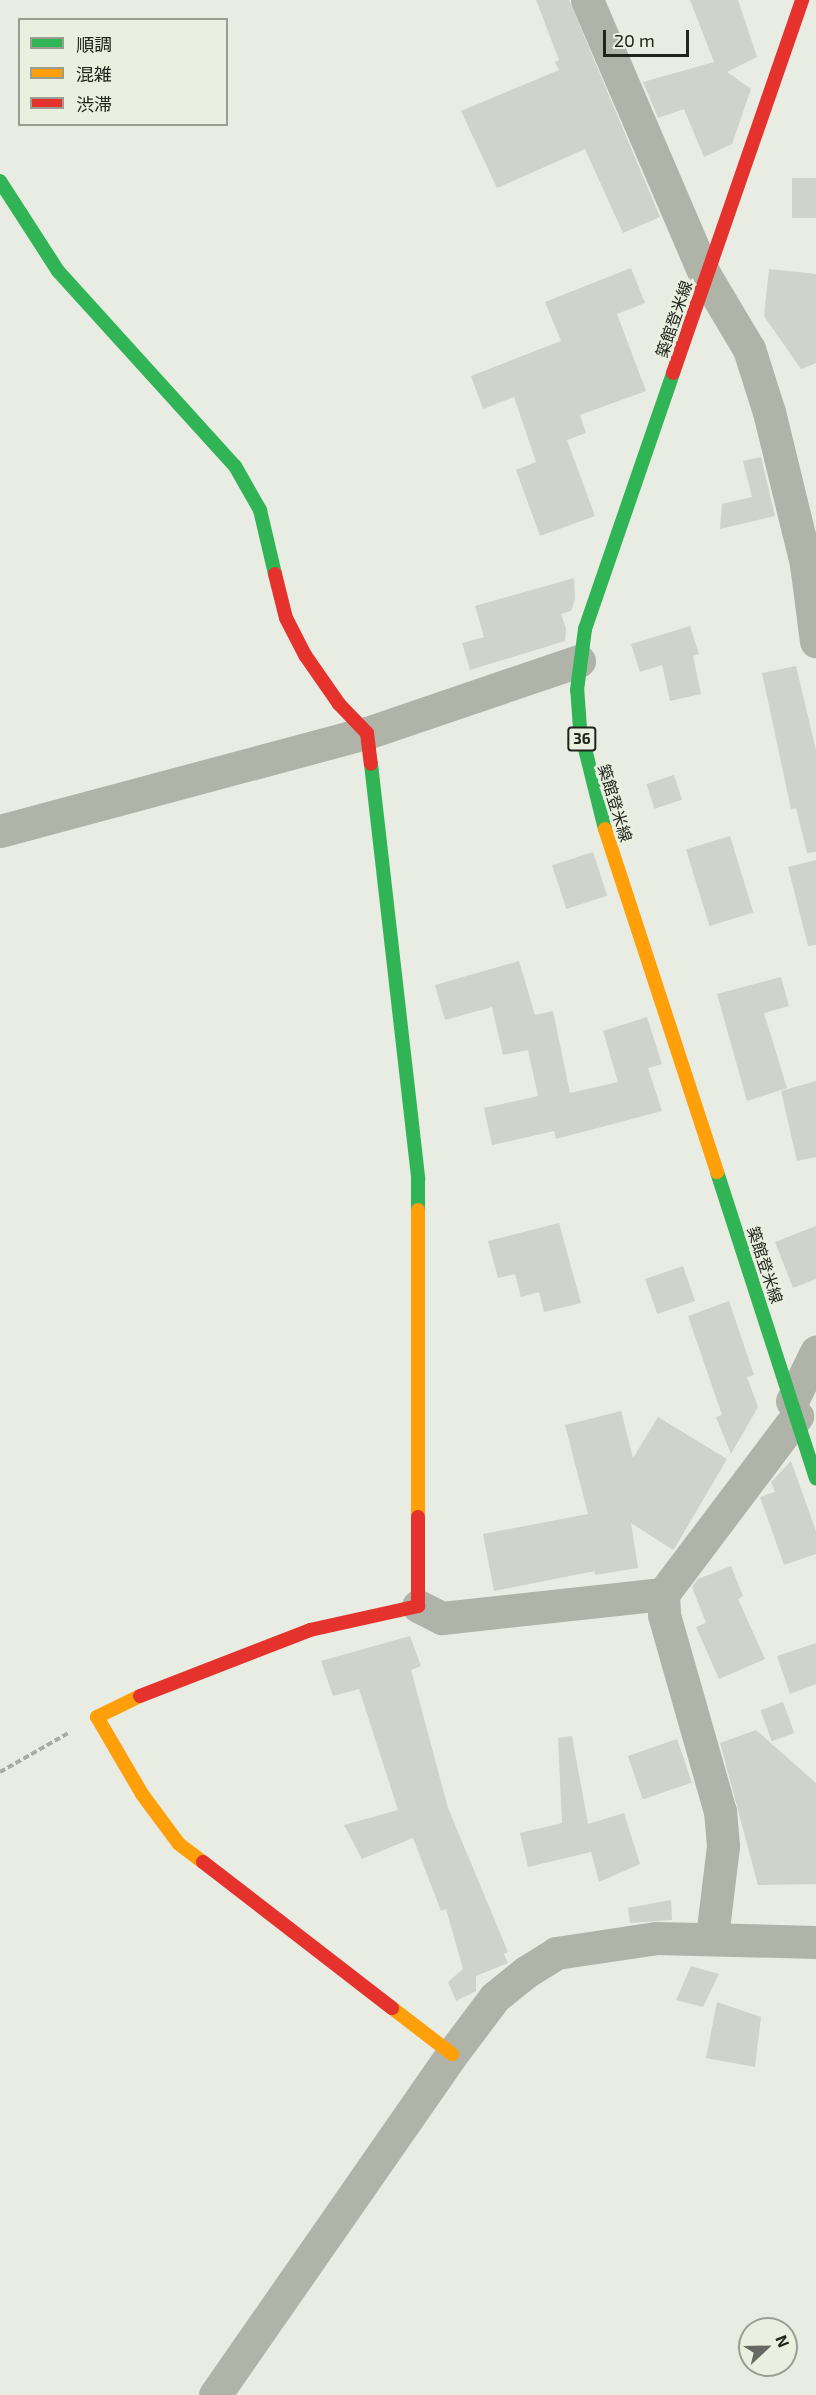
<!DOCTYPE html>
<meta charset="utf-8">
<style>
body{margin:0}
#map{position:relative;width:816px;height:2395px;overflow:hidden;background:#e8ece3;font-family:"Exo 2","Noto Sans JP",sans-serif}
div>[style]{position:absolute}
.building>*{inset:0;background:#d0d3cb;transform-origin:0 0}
.path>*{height:4px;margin-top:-2px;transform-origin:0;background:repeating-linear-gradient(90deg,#a7aba2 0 6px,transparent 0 9px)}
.street>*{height:33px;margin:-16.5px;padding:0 16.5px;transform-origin:16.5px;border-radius:16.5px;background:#afb3a8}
.fast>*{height:14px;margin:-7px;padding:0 7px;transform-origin:7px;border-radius:7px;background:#30b455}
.slow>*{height:14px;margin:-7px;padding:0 7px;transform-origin:7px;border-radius:7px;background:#ff9f0a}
.jam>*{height:14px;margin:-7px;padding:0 7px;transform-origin:7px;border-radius:7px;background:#e5322d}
span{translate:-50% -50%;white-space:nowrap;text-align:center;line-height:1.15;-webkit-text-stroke:6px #e9f0df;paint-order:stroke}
.shield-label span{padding:2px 4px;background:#e9f0df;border:2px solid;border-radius:4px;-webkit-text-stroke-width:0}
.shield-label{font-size:15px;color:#21231d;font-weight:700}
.street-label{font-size:16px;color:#21231d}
.legend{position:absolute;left:18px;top:18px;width:210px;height:108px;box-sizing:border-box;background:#e9f0df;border:2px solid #999e91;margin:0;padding:8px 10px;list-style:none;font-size:18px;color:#21231d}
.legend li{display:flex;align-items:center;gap:12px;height:30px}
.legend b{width:30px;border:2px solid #999e91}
.north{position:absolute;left:738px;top:2317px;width:60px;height:60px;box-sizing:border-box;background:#e9f0df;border:2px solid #999e91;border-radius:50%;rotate:68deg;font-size:16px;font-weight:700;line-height:24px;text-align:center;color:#21231d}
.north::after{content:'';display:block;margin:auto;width:21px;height:27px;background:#676962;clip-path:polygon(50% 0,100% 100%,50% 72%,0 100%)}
.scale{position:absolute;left:603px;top:30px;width:86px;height:27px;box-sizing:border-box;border:3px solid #21231d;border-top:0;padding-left:8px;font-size:18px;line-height:21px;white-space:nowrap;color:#21231d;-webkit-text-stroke:4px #e9f0df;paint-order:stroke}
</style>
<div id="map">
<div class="building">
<div style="clip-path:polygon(536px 0,569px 0,660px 217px,623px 233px,585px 149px,497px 188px,461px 111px,559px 70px,555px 62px,559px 60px)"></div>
<div style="clip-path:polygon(690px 0,738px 0,757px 57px,727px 72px,751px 89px,732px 144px,704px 157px,684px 109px,658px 118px,643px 82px,714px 62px)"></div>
<div style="left:792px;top:178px;width:24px;height:40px"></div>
<div style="clip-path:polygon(631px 268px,645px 303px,617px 314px,646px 391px,580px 415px,586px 433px,567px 440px,595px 516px,540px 536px,516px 470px,536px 462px,514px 397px,483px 409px,471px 376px,561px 341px,545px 302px)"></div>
<div style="clip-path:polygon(769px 269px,816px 274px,816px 363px,801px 369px,764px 316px)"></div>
<div style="clip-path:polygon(761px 457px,775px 516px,720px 529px,722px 504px,752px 497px,743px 461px)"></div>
<div style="clip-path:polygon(574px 578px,575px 599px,571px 611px,561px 614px,566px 629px,565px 641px,470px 670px,462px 643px,484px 637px,475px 606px)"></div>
<div style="clip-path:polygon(690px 626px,699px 654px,693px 656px,701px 694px,670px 701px,662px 665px,640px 672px,631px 644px)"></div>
<div style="clip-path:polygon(796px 666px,816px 750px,816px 852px,807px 853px,796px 808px,791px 809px,762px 673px)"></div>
<div style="left:674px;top:775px;width:26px;height:29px;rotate:72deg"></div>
<div style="left:730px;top:836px;width:80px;height:46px;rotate:73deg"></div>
<div style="left:593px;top:852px;width:46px;height:43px;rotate:72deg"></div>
<div style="clip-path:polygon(816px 860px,816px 945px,808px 946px,788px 867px)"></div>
<div style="clip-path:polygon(519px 961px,535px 1015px,553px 1011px,570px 1093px,618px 1082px,603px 1031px,647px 1017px,662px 1064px,648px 1068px,662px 1111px,556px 1139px,554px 1131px,492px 1145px,484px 1108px,538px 1096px,528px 1050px,503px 1055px,492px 1007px,445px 1020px,435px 985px)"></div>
<div style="clip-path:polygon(781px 977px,789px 1006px,764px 1013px,787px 1088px,747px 1101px,717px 994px)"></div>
<div style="clip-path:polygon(816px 1081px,816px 1157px,797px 1161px,781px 1091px)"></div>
<div style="clip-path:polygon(559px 1223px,581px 1303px,544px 1312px,539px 1292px,521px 1297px,515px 1274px,498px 1278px,488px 1241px)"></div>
<div style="clip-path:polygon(816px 1226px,816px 1279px,793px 1288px,775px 1242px)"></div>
<div style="left:683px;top:1266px;width:37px;height:40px;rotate:71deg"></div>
<div style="clip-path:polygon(729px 1301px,754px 1375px,747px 1377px,758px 1407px,731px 1454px,716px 1417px,722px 1415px,688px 1316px)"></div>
<div style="clip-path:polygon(621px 1411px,633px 1458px,658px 1417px,727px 1459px,676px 1546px,673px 1550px,631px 1523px,638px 1568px,595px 1575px,595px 1571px,494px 1591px,483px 1534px,588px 1514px,565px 1425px)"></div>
<div style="clip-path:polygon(791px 1461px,816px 1531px,816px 1554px,784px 1565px,760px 1497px,775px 1492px,771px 1482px)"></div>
<div style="clip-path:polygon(731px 1566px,743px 1596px,738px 1599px,765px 1659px,719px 1679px,696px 1627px,706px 1623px,692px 1587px,698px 1579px)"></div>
<div style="clip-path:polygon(410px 1636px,421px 1666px,411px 1670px,448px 1808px,508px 1952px,504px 1954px,508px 1963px,476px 1976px,476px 1991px,456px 2001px,448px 1982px,463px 1969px,446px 1909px,441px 1911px,413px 1838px,362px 1859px,344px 1825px,398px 1810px,359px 1689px,333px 1696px,321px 1661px)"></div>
<div style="clip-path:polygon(816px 1643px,816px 1684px,790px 1694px,777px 1656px)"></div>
<div style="left:783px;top:1702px;width:33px;height:24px;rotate:70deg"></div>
<div style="clip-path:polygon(756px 1730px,816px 1783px,816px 1884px,758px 1885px,720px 1743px)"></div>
<div style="clip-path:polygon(572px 1736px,588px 1824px,624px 1813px,640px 1864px,599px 1882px,591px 1852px,528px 1867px,520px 1833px,562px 1823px,558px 1738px)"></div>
<div style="left:677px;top:1739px;width:46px;height:52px;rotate:71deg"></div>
<div style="clip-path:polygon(671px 1900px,672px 1920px,630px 1923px,628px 1908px)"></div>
<div style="clip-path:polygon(691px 1966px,719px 1974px,703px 2007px,676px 2000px)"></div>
<div style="clip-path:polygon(717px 2002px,761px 2017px,755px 2067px,706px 2058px)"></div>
</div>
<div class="path">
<div style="left:0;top:1772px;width:81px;rotate:-29.7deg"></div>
</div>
<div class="street">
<div style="left:587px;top:0;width:301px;rotate:66.8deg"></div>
<div style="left:706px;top:277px;width:84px;rotate:59.2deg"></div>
<div style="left:749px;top:349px;width:66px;rotate:72.4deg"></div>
<div style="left:769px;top:412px;width:156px;rotate:76.3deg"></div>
<div style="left:806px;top:564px;width:78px;rotate:82.6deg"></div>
<div style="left:0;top:831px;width:380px;rotate:-15deg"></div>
<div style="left:367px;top:733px;width:224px;rotate:-18.8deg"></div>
<div style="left:792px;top:1401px;width:55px;rotate:-63.9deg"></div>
<div style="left:663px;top:1594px;width:21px;rotate:87deg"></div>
<div style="left:664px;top:1615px;width:204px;rotate:74.1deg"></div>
<div style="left:720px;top:1811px;width:35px;rotate:85deg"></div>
<div style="left:723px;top:1846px;width:92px;rotate:96.9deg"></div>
<div style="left:418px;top:1606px;width:27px;rotate:27deg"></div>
<div style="left:442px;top:1618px;width:222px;rotate:-6.2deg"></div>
<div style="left:663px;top:1594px;width:223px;rotate:-53deg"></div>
<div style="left:215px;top:2395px;width:415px;rotate:-55.2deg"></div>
<div style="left:452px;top:2054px;width:71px;rotate:-53deg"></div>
<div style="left:495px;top:1997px;width:40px;rotate:-39deg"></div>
<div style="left:526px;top:1972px;width:36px;rotate:-32deg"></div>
<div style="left:556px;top:1953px;width:101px;rotate:-8.5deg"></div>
<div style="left:656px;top:1938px;width:160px;rotate:1.4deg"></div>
</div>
<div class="fast">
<div style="left:0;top:181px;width:107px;rotate:57.2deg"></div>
<div style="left:58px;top:271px;width:263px;rotate:47.8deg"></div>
<div style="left:235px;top:466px;width:51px;rotate:60.4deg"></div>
<div style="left:260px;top:510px;width:66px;rotate:76.8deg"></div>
<div style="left:371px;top:764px;width:418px;rotate:83.5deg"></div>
<div style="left:418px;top:1179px;width:31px;rotate:90deg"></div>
<div style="left:605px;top:829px;width:103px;rotate:-104deg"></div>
<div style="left:580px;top:729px;width:39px;rotate:-94deg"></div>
<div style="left:577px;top:690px;width:62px;rotate:-82.5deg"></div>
<div style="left:585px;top:629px;width:271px;rotate:-71deg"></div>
<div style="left:717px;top:1172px;width:322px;rotate:72.1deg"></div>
</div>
<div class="slow">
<div style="left:605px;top:829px;width:361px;rotate:71.9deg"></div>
<div style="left:418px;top:1210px;width:307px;rotate:90deg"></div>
<div style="left:140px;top:1696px;width:48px;rotate:154deg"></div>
<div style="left:97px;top:1717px;width:89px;rotate:59.7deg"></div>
<div style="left:142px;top:1794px;width:62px;rotate:53.5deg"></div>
<div style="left:179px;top:1844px;width:30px;rotate:37deg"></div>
<div style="left:392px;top:2008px;width:76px;rotate:37.5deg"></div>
</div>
<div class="jam">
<div style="left:673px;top:373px;width:395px;rotate:-70.9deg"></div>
<div style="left:275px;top:574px;width:45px;rotate:76deg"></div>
<div style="left:286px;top:618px;width:42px;rotate:62.8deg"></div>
<div style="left:305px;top:655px;width:60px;rotate:55.2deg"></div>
<div style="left:339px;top:704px;width:40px;rotate:46deg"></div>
<div style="left:367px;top:733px;width:31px;rotate:83deg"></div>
<div style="left:140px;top:1696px;width:182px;rotate:-21.2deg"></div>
<div style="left:310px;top:1630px;width:111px;rotate:-12.5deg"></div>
<div style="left:418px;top:1606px;width:89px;rotate:-90deg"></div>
<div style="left:203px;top:1862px;width:239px;rotate:37.7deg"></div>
</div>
<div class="shield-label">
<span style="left:582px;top:739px">36</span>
</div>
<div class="street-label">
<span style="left:674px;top:319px;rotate:-71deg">築館登米線</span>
<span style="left:615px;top:803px;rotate:73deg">築館登米線</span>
<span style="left:765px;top:1265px;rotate:72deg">築館登米線</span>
</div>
<ul class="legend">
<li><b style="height:8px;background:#30b455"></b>順調</li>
<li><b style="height:8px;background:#ff9f0a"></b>混雑</li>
<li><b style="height:8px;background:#e5322d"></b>渋滞</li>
</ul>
<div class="north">N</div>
<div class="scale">20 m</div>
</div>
